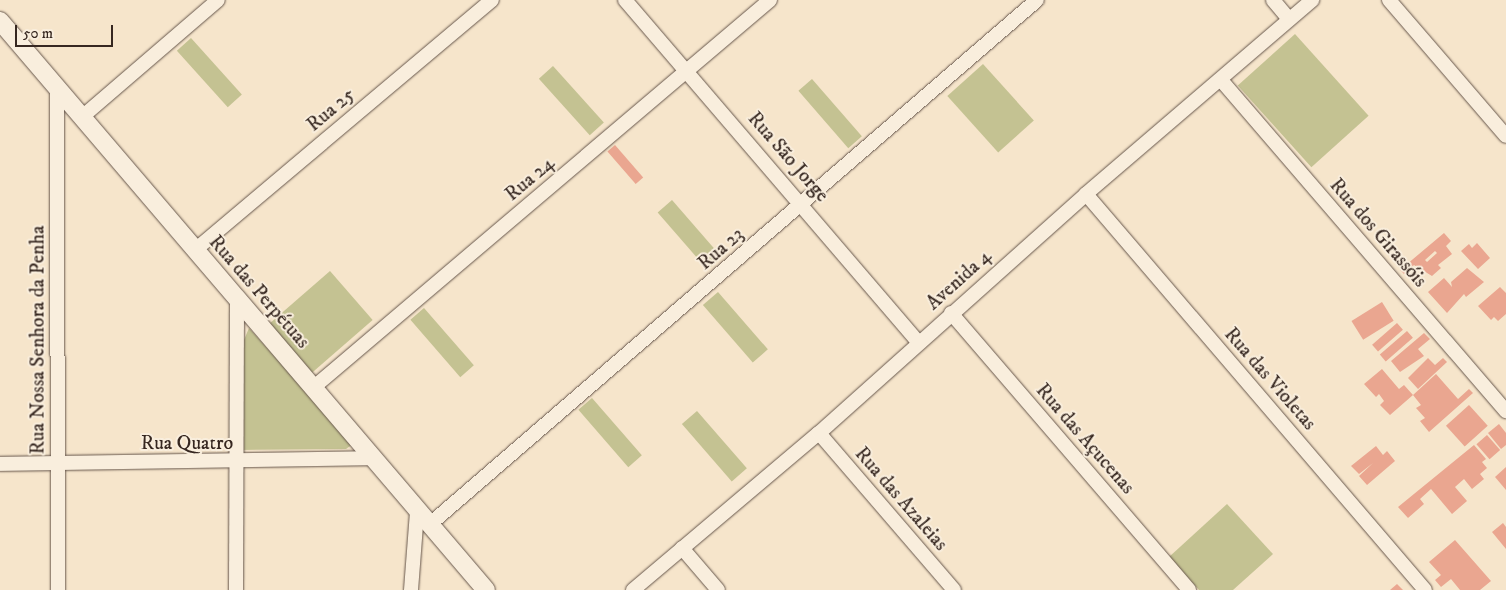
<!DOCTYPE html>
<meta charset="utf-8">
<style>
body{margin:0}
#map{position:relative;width:1506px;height:590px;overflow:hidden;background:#f6e5cb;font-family:"IM FELL DW Pica",serif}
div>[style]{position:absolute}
.green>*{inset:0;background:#c4c292;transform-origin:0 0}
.building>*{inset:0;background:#eaa690;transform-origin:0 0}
.roads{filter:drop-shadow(0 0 1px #66564b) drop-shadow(0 0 1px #66564b)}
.minor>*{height:14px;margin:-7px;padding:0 7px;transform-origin:7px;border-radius:7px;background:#f9eedd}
.tertiary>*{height:18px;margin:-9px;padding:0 9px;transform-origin:9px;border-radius:9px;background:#f9eedd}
span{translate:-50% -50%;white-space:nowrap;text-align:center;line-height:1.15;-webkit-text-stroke:4px #f9eedd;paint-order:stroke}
.street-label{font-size:20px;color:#362720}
.scale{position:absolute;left:15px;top:25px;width:98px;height:22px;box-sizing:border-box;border:2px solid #362720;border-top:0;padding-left:6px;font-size:15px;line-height:18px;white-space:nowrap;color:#362720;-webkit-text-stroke:4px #f9eedd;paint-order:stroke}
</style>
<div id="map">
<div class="green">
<div style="left:1295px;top:34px;width:110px;height:77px;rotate:48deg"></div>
<div style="left:191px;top:38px;width:76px;height:19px;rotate:48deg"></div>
<div style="left:983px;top:64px;width:76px;height:48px;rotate:48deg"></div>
<div style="left:553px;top:66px;width:76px;height:19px;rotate:48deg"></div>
<div style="left:812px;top:79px;width:76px;height:18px;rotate:49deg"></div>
<div style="left:672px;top:200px;width:76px;height:19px;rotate:49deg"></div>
<div style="left:330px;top:271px;width:65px;height:80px;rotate:49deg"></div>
<div style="left:718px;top:292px;width:76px;height:20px;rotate:49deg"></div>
<div style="left:424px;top:308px;width:76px;height:18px;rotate:49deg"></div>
<div style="clip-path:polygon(249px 328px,353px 444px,346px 449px,240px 450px,244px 340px)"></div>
<div style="left:592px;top:398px;width:76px;height:18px;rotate:49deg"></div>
<div style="left:697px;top:411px;width:76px;height:20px;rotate:49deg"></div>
<div style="clip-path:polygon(1227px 504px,1273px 554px,1233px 590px,1199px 590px,1169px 557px)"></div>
</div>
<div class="building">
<div style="left:615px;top:145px;width:43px;height:10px;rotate:49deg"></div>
<div style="clip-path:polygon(evenodd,1444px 233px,1451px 241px,1446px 246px,1452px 254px,1438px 265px,1441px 268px,1432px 276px,1414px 265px,1404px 274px,1400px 270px,1444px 233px,1435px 251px,1437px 253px,1427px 262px,1425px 260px,1435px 251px)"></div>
<div style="clip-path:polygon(1477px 243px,1490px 258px,1478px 269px,1461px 251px,1469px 244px,1472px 248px)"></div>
<div style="clip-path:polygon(1467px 268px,1484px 282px,1466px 297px,1464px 294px,1447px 313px,1428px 292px,1444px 278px,1452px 287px,1451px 282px)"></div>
<div style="clip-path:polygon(1500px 287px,1506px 293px,1506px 314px,1498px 321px,1494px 317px,1491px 320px,1478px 306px)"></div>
<div style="left:1382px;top:302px;width:22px;height:36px;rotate:58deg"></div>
<div style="left:1397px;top:323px;width:9px;height:33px;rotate:49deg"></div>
<div style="left:1407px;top:331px;width:9px;height:36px;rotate:49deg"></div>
<div style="clip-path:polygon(1424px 333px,1430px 339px,1418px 349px,1424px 356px,1400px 372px,1391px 361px)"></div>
<div style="clip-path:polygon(1428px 358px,1435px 365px,1443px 358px,1447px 362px,1418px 389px,1408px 378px)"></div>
<div style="clip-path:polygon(1382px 369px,1399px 389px,1404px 385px,1413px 395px,1390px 415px,1380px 405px,1384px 401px,1379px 394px,1376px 397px,1364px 384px)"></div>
<div style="clip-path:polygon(1436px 374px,1458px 399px,1469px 389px,1473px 393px,1429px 432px,1420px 421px,1425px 418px,1416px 408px,1421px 405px,1413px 395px)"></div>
<div style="left:1469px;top:405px;width:28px;height:31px;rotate:48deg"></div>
<div style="clip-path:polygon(1499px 424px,1506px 433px,1506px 445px,1501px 449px,1488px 433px)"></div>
<div style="left:1487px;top:435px;width:20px;height:14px;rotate:49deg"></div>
<div style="clip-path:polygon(1474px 445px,1486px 459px,1482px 462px,1487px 468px,1480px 474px,1484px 479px,1472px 489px,1464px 479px,1455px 487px,1467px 501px,1452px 514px,1431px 489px,1420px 499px,1424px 504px,1408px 518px,1398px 507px)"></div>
<div style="clip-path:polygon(1376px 446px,1383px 455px,1387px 451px,1395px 461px,1367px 485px,1359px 476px,1373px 463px,1359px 474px,1351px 466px)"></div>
<div style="clip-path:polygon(1506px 467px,1506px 490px,1495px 477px)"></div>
<div style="clip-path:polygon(1503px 523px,1506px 527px,1506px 549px,1492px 532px)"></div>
<div style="clip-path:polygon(1455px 540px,1491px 581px,1480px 590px,1460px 590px,1451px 579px,1441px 587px,1435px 580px,1441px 575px,1429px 562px)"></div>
<div style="clip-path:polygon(1397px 584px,1403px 590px,1390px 590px)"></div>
</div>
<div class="roads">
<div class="minor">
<div style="left:625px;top:0;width:450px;rotate:49.4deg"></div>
<div style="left:1273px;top:0;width:25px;rotate:50deg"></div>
<div style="left:1389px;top:0;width:179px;rotate:49.3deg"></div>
<div style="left:1221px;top:80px;width:437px;rotate:49.3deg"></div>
<div style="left:57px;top:90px;width:500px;rotate:89.89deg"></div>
<div style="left:82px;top:117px;width:179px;rotate:-40.7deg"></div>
<div style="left:1086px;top:194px;width:521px;rotate:49.43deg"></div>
<div style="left:195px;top:250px;width:388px;rotate:-40.1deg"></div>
<div style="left:951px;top:313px;width:365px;rotate:49.3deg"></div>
<div style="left:314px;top:387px;width:598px;rotate:-40.32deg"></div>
<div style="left:819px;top:433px;width:207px;rotate:49.3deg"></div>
<div style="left:0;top:464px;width:375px;rotate:-0.9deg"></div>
<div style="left:429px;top:525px;width:803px;rotate:-40.81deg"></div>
<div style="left:682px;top:548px;width:55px;rotate:49.4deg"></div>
<div style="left:236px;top:590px;width:292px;rotate:-89.8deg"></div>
<div style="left:411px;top:590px;width:78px;rotate:-85.6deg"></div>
<div style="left:633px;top:590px;width:243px;rotate:-40.2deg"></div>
<div style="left:819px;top:433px;width:358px;rotate:-41.8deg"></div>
<div style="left:1086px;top:194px;width:298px;rotate:-40.6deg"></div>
</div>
<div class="tertiary">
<div style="left:0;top:21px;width:748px;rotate:49.5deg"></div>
</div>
</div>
<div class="street-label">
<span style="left:331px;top:110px;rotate:-40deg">Rua 25</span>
<span style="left:788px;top:157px;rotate:49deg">Rua São Jorge</span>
<span style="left:530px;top:179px;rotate:-40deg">Rua 24</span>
<span style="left:1378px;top:233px;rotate:49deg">Rua dos Girassóis</span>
<span style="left:721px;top:249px;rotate:-41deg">Rua 23</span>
<span style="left:959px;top:280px;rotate:-42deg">Avenida 4</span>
<span style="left:259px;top:292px;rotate:49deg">Rua das Perpétuas</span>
<span style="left:38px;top:340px;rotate:-90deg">Rua Nossa Senhora da Penha</span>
<span style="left:1270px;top:379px;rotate:49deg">Rua das Violetas</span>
<span style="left:1085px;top:439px;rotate:49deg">Rua das Açucenas</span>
<span style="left:187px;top:443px">Rua Quatro</span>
<span style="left:901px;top:499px;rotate:49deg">Rua das Azaleias</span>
</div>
<div class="scale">50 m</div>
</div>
